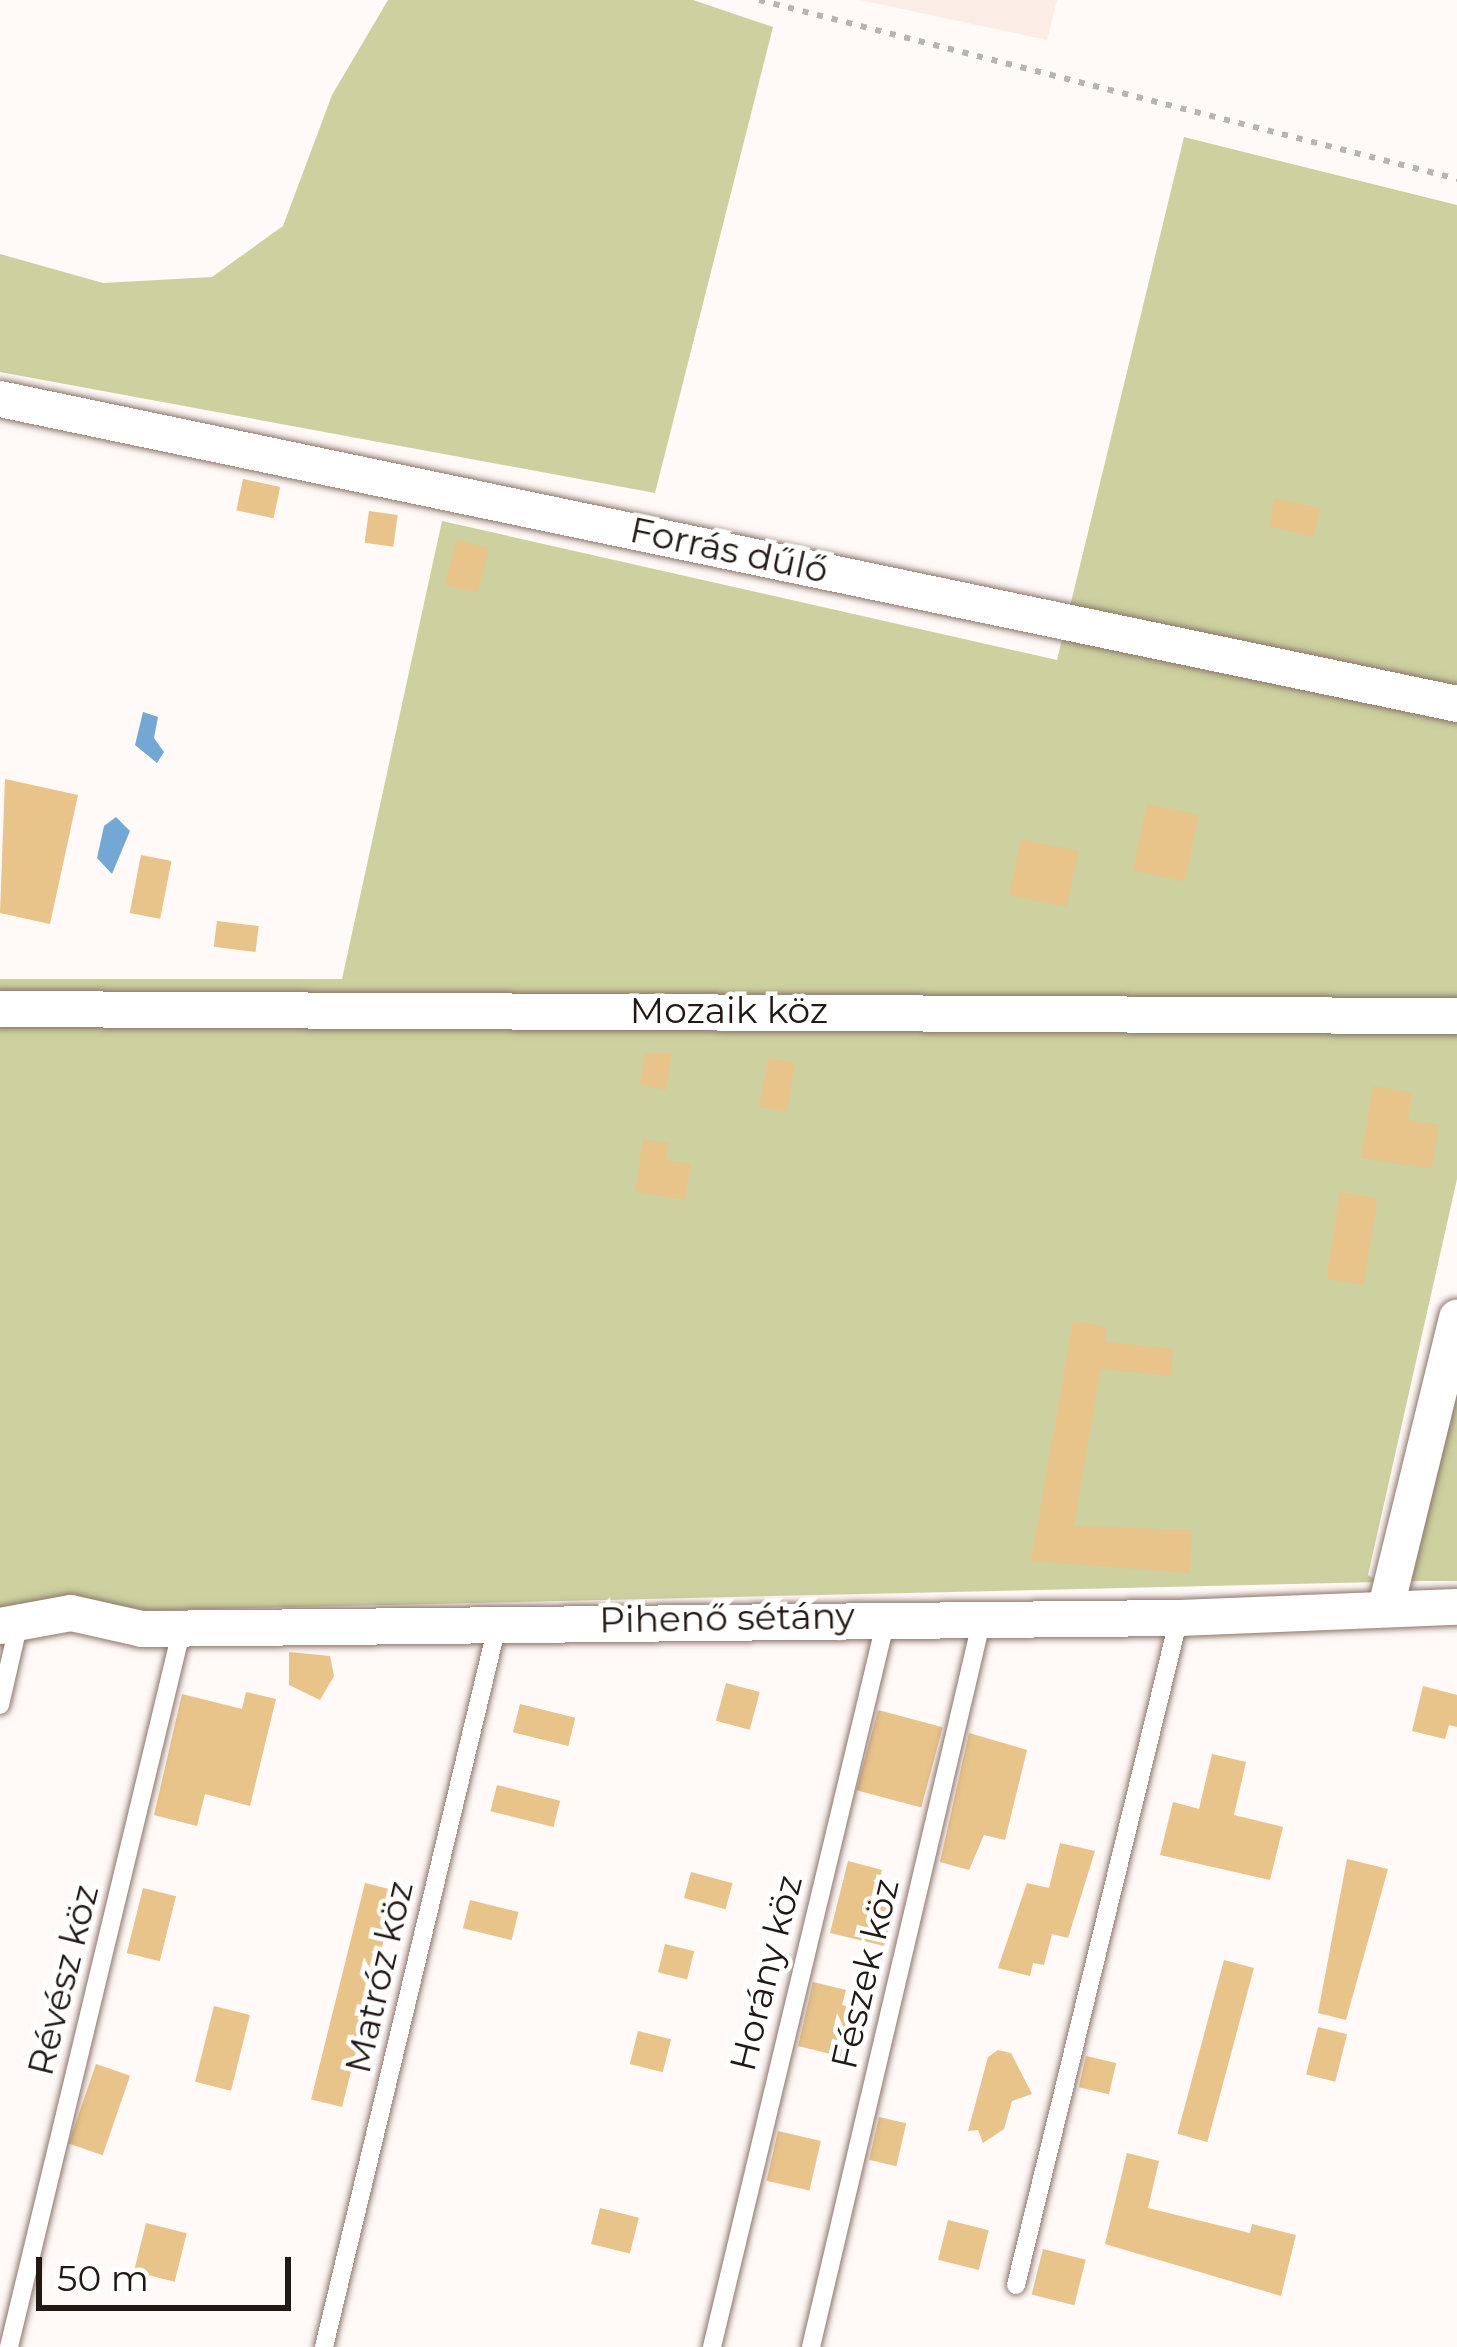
<!DOCTYPE html>
<meta charset="utf-8">
<style>
body{margin:0}
#map{position:relative;width:1457px;height:2347px;overflow:hidden;background:#fff9f7;font-family:Montserrat,sans-serif}
div>[style]{position:absolute}
.built>*{inset:0;background:#fbece6}
.green>*{inset:0;background:#ccd19f}
.water>*{inset:0;background:#72a8d3}
.building>*{inset:0;background:#e8c38a;transform-origin:0 0}
.path>*{height:6px;margin-top:-3px;transform-origin:0;background:repeating-linear-gradient(90deg,#bab3b1 0 6px,transparent 0 15px)}
.roads{filter:drop-shadow(0 0 3px #8d756b) drop-shadow(0 0 3px #8d756b)}
.lane>*{height:18px;margin:-9px;padding:0 9px;transform-origin:9px;border-radius:9px;background:#fff}
.street>*{height:36px;margin:-18px;padding:0 18px;transform-origin:18px;border-radius:18px;background:#fff}
span{translate:-50% -50%;white-space:nowrap;text-align:center;line-height:1.15;-webkit-text-stroke:9px #fff;paint-order:stroke}
.street-label{font-size:36px;color:#221814}
.scale{position:absolute;left:36px;top:2257px;width:255px;height:54px;box-sizing:border-box;border:6px solid #221814;border-top:0;padding-left:15px;font-size:36px;line-height:42px;white-space:nowrap;color:#221814;-webkit-text-stroke:9px #fff;paint-order:stroke}
</style>
<div id="map">
<div class="built">
<div style="clip-path:polygon(860px 0,1057px 0,1047px 40px)"></div>
</div>
<div class="green">
<div style="clip-path:polygon(388px 0,693px 0,773px 27px,655px 493px,0 372px,0 254px,103px 283px,212px 277px,283px 226px,332px 95px)"></div>
<div style="clip-path:polygon(1184px 137px,1457px 205px,1457px 1179px,1368px 1575px,1379px 1582px,0 1614px,0 979px,342px 979px,442px 521px,1057px 660px)"></div>
<div style="clip-path:polygon(1457px 1362px,1457px 1581px,1402px 1581px)"></div>
</div>
<div class="water">
<div style="clip-path:polygon(143px 712px,158px 717px,154px 738px,164px 752px,157px 763px,135px 745px)"></div>
<div style="clip-path:polygon(116px 817px,130px 831px,112px 874px,97px 858px,104px 826px)"></div>
</div>
<div class="building">
<div style="left:243px;top:479px;width:38px;height:32px;rotate:12deg"></div>
<div style="left:1275px;top:498px;width:46px;height:29px;rotate:13deg"></div>
<div style="left:369px;top:511px;width:29px;height:32px;rotate:8deg"></div>
<div style="left:456px;top:540px;width:34px;height:46px;rotate:14deg"></div>
<div style="clip-path:polygon(5px 779px,78px 795px,50px 924px,0 913px)"></div>
<div style="left:1147px;top:804px;width:53px;height:68px;rotate:12deg"></div>
<div style="left:1021px;top:839px;width:59px;height:57px;rotate:12deg"></div>
<div style="left:141px;top:855px;width:31px;height:59px;rotate:11deg"></div>
<div style="left:217px;top:921px;width:42px;height:26px;rotate:7deg"></div>
<div style="clip-path:polygon(645px 1053px,672px 1053px,666px 1090px,640px 1085px)"></div>
<div style="left:768px;top:1058px;width:28px;height:50px;rotate:10deg"></div>
<div style="clip-path:polygon(1373px 1086px,1412px 1093px,1408px 1120px,1439px 1125px,1432px 1169px,1361px 1158px)"></div>
<div style="clip-path:polygon(643px 1139px,669px 1143px,666px 1160px,691px 1164px,685px 1200px,635px 1192px)"></div>
<div style="left:1340px;top:1192px;width:38px;height:88px;rotate:9deg"></div>
<div style="clip-path:polygon(1073px 1321px,1107px 1327px,1105px 1342px,1173px 1349px,1171px 1376px,1101px 1369px,1074px 1526px,1192px 1530px,1190px 1573px,1031px 1561px)"></div>
<div style="clip-path:polygon(289px 1652px,330px 1656px,334px 1676px,320px 1700px,289px 1685px)"></div>
<div style="left:726px;top:1683px;width:35px;height:39px;rotate:15deg"></div>
<div style="clip-path:polygon(1423px 1686px,1457px 1695px,1457px 1727px,1449px 1725px,1445px 1739px,1412px 1731px)"></div>
<div style="clip-path:polygon(246px 1692px,276px 1699px,250px 1806px,205px 1794px,197px 1826px,154px 1815px,182px 1694px,242px 1709px)"></div>
<div style="left:520px;top:1704px;width:57px;height:29px;rotate:14deg"></div>
<div style="left:878px;top:1710px;width:67px;height:83px;rotate:15deg"></div>
<div style="clip-path:polygon(969px 1733px,1027px 1750px,1005px 1840px,984px 1835px,969px 1870px,940px 1862px)"></div>
<div style="clip-path:polygon(1212px 1754px,1246px 1762px,1234px 1815px,1283px 1827px,1270px 1880px,1160px 1855px,1173px 1802px,1199px 1809px)"></div>
<div style="left:497px;top:1785px;width:65px;height:27px;rotate:14deg"></div>
<div style="clip-path:polygon(1060px 1843px,1095px 1851px,1068px 1938px,1052px 1934px,1044px 1965px,1033px 1963px,1030px 1976px,998px 1968px,1027px 1883px,1049px 1888px)"></div>
<div style="clip-path:polygon(1347px 1859px,1388px 1869px,1346px 2020px,1318px 2013px)"></div>
<div style="clip-path:polygon(848px 1861px,882px 1870px,873px 1903px,894px 1908px,884px 1946px,830px 1933px)"></div>
<div style="left:691px;top:1872px;width:43px;height:27px;rotate:15deg"></div>
<div style="left:365px;top:1883px;width:32px;height:223px;rotate:14deg"></div>
<div style="left:143px;top:1888px;width:34px;height:67px;rotate:14deg"></div>
<div style="left:470px;top:1900px;width:50px;height:29px;rotate:14deg"></div>
<div style="left:665px;top:1944px;width:30px;height:29px;rotate:14deg"></div>
<div style="left:1224px;top:1960px;width:31px;height:180px;rotate:15deg"></div>
<div style="clip-path:polygon(813px 1982px,846px 1990px,842px 2005px,859px 2010px,847px 2058px,798px 2046px)"></div>
<div style="left:214px;top:2006px;width:37px;height:78px;rotate:14deg"></div>
<div style="left:1318px;top:2027px;width:30px;height:49px;rotate:14deg"></div>
<div style="left:638px;top:2031px;width:34px;height:34px;rotate:14deg"></div>
<div style="clip-path:polygon(998px 2050px,1011px 2053px,1032px 2094px,1012px 2101px,1004px 2129px,983px 2143px,978px 2130px,968px 2131px,988px 2057px)"></div>
<div style="left:1086px;top:2056px;width:31px;height:32px;rotate:13deg"></div>
<div style="left:96px;top:2064px;width:36px;height:84px;rotate:19deg"></div>
<div style="left:879px;top:2117px;width:28px;height:44px;rotate:13deg"></div>
<div style="left:778px;top:2131px;width:44px;height:51px;rotate:13deg"></div>
<div style="clip-path:polygon(1127px 2153px,1159px 2161px,1148px 2208px,1250px 2233px,1252px 2224px,1296px 2235px,1281px 2296px,1105px 2244px)"></div>
<div style="left:600px;top:2208px;width:40px;height:37px;rotate:14deg"></div>
<div style="left:948px;top:2220px;width:42px;height:41px;rotate:14deg"></div>
<div style="left:146px;top:2223px;width:42px;height:50px;rotate:14deg"></div>
<div style="left:1043px;top:2249px;width:44px;height:47px;rotate:14deg"></div>
</div>
<div class="path">
<div style="left:759px;top:0;width:721px;rotate:14.38deg"></div>
</div>
<div class="roads">
<div class="lane">
<div style="left:0;top:1705px;width:85px;rotate:-77.1deg"></div>
<div style="left:1016px;top:2285px;width:687px;rotate:-76.27deg"></div>
<div style="left:9px;top:2347px;width:740px;rotate:-76.47deg"></div>
<div style="left:324px;top:2347px;width:746px;rotate:-76.5deg"></div>
<div style="left:712px;top:2347px;width:752px;rotate:-76.54deg"></div>
<div style="left:811px;top:2347px;width:752px;rotate:-76.78deg"></div>
</div>
<div class="street">
<div style="left:0;top:399px;width:1489px;rotate:11.82deg"></div>
<div style="left:0;top:1009px;width:1457px;rotate:0.28deg"></div>
<div style="left:1386px;top:1607px;width:298px;rotate:-76.2deg"></div>
<div style="left:0;top:1626px;width:72px;rotate:-10.4deg"></div>
<div style="left:71px;top:1613px;width:73px;rotate:12.7deg"></div>
<div style="left:142px;top:1629px;width:1037px;rotate:-0.61deg"></div>
<div style="left:1179px;top:1618px;width:278px;rotate:-2.3deg"></div>
</div>
</div>
<div class="street-label">
<span style="left:729px;top:550px;rotate:12deg">Forrás dűlő</span>
<span style="left:729px;top:1011px">Mozaik köz</span>
<span style="left:727px;top:1618px;rotate:-1deg">Pihenő sétány</span>
<span style="left:766px;top:1973px;rotate:-76deg">Horány köz</span>
<span style="left:865px;top:1974px;rotate:-77deg">Fészek köz</span>
<span style="left:379px;top:1977px;rotate:-77deg">Matróz köz</span>
<span style="left:63px;top:1980px;rotate:-76deg">Révész köz</span>
</div>
<div class="scale">50 m</div>
</div>
